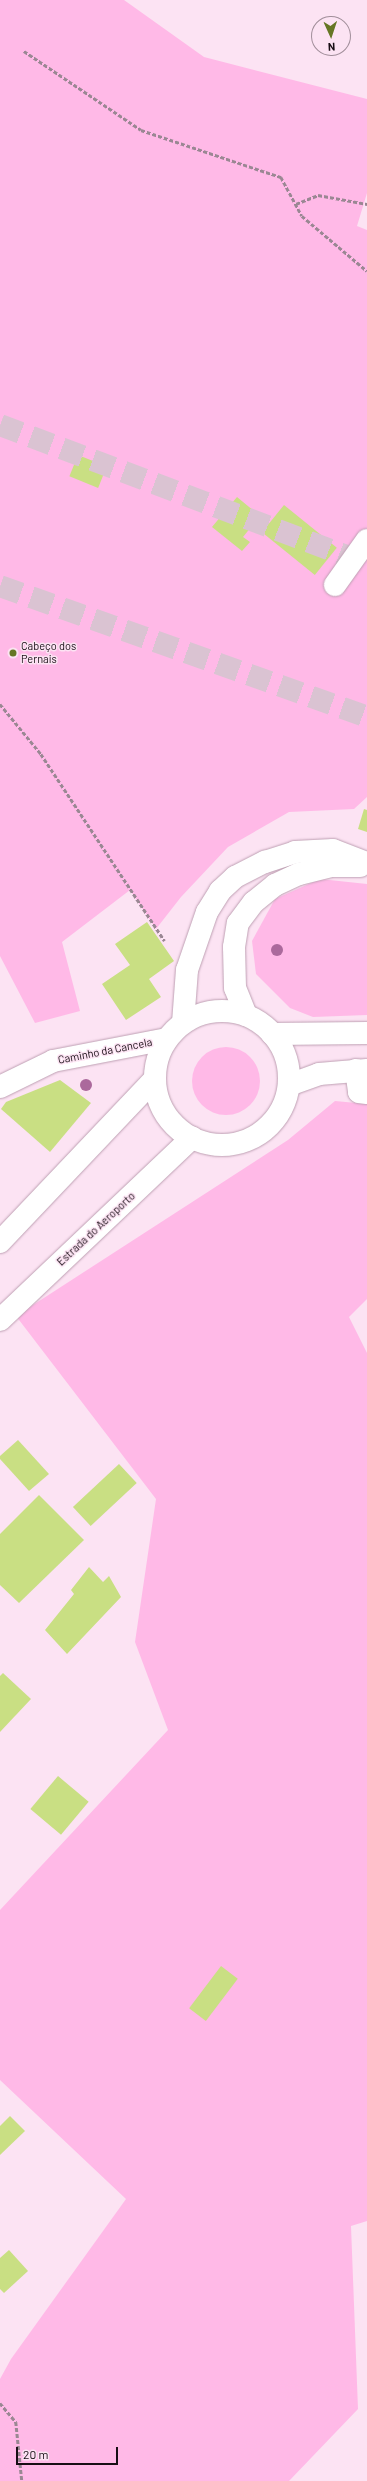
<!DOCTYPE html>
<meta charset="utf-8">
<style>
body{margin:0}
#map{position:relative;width:367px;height:2481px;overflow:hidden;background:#fce3f3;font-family:Barlow,sans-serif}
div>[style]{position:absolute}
.green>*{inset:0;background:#ffb9e7}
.round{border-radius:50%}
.building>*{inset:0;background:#c9df83;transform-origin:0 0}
.highway-tunnel>*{height:22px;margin-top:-11px;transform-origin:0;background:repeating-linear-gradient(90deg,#dac3d2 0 22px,transparent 0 33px)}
.path>*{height:2.5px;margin-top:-1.25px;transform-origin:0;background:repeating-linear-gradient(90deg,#9a8793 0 4px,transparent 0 6px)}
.roads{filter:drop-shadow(0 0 1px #bea0b3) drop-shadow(0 0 1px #bea0b3)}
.minor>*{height:22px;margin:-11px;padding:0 11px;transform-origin:11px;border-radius:11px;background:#fff}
.major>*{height:22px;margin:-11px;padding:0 11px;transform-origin:11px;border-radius:11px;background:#fff}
.major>.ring{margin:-11px;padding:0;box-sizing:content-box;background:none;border:22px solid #fff;border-radius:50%}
.trees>*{width:12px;height:12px;margin:-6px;border-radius:50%;background:#ab699c}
.dots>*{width:11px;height:11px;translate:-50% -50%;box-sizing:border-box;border:2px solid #fce3f3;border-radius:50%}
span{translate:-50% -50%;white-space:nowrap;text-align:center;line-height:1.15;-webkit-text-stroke:3px #fce3f3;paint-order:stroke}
.poi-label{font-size:11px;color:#180e15}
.left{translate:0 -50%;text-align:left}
.street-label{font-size:11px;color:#180e15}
.north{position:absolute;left:311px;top:16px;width:40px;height:40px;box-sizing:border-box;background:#fce3f3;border:1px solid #a18e9a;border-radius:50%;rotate:177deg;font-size:11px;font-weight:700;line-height:16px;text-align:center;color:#180e15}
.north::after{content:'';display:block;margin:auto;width:14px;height:18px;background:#667624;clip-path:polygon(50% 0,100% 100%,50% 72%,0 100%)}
.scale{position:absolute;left:16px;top:2447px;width:102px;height:18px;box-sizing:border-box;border:2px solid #180e15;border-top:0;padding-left:5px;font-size:12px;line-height:14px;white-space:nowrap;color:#180e15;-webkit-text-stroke:3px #fce3f3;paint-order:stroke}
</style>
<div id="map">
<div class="green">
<div style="clip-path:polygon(0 0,124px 0,204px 57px,367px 99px,367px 193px,357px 226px,367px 230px,367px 797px,354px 809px,289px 812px,228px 847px,181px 897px,156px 929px,130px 890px,62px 942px,80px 1011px,35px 1023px,0 956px)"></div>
<div style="clip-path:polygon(320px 879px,367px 884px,367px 1015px,313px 1017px,290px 1008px,256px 974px,252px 941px,275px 899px)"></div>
<div class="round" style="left:192px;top:1047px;width:68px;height:68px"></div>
<div style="clip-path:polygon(335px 1101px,367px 1104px,367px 1299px,349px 1317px,367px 1353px,367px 2221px,351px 2226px,358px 2409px,289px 2481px,0 2481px,0 2379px,11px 2359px,126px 2199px,0 2080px,0 1910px,168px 1730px,135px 1642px,156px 1499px,16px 1316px,288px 1140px)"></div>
</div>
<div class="building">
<div style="left:78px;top:455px;width:31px;height:23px;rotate:22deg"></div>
<div style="clip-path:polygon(237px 497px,260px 516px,243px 537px,250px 542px,242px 551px,212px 527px)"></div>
<div style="left:284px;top:505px;width:68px;height:35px;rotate:39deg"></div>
<div style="clip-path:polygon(364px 809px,367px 810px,367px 832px,358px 829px)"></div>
<div style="clip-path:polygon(147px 922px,174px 961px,149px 979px,161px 997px,126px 1020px,102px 984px,130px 965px,115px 944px)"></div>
<div style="clip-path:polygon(60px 1080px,91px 1103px,50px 1152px,1px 1109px,6px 1102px)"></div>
<div style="clip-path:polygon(18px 1440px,49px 1474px,29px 1491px,0 1459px,0 1456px)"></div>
<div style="left:119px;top:1464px;width:26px;height:63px;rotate:47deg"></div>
<div style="clip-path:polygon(39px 1495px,84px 1540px,19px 1603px,0 1585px,0 1534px)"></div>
<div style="clip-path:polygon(89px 1567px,103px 1582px,109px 1576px,121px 1597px,67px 1654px,45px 1630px,74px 1594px,71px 1590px)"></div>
<div style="clip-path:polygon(3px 1673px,31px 1699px,0 1732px,0 1676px)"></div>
<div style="left:58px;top:1776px;width:40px;height:43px;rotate:40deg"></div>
<div style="left:221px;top:1966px;width:21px;height:53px;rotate:37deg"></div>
<div style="clip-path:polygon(10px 2116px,25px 2131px,0 2155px,0 2126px)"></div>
<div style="clip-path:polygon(9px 2250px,28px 2271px,4px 2293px,0 2289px,0 2258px)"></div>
</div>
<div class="highway-tunnel">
<div style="left:0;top:425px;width:392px;rotate:20.7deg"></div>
<div style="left:0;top:586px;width:390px;rotate:19.6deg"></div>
</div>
<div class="path">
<div style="left:24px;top:51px;width:141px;rotate:34deg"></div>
<div style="left:141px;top:130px;width:148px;rotate:18.6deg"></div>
<div style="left:281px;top:177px;width:44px;rotate:61.7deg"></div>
<div style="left:302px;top:216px;width:85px;rotate:40.2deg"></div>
<div style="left:296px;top:204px;width:24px;rotate:-22deg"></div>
<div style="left:318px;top:195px;width:50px;rotate:10.4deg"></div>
<div style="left:0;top:704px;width:65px;rotate:50.6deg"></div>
<div style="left:41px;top:754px;width:224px;rotate:56.5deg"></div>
<div style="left:0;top:2403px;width:25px;rotate:50deg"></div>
<div style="left:16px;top:2422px;width:59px;rotate:84.2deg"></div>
</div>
<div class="roads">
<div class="minor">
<div style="left:335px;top:585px;width:55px;rotate:-54.6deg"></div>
<div style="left:356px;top:1070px;width:22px;rotate:82deg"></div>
<div style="left:359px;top:1092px;width:8px;rotate:7deg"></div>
<div style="left:0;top:1087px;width:59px;rotate:-26.1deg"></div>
<div style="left:53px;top:1061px;width:116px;rotate:-10.9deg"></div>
</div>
<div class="major">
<div class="ring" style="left:155px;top:1011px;width:112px;height:112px"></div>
<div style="left:246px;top:1015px;width:29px;rotate:-112deg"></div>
<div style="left:235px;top:988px;width:41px;rotate:-91.4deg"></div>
<div style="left:234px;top:947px;width:24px;rotate:-81deg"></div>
<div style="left:238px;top:923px;width:26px;rotate:-53deg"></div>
<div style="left:254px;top:902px;width:27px;rotate:-39deg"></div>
<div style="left:275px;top:885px;width:26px;rotate:-25deg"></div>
<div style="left:299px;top:874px;width:32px;rotate:-14deg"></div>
<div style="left:330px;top:866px;width:30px"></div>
<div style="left:183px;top:1023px;width:53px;rotate:-85.7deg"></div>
<div style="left:187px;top:970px;width:61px;rotate:-71deg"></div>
<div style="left:207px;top:912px;width:25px;rotate:-58deg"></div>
<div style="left:220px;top:891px;width:21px;rotate:-43deg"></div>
<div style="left:235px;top:877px;width:34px;rotate:-27deg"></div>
<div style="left:265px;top:862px;width:32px;rotate:-18deg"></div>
<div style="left:295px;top:852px;width:38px;rotate:-3deg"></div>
<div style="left:333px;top:850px;width:36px;rotate:21deg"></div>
<div style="left:272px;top:1034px;width:95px;rotate:-0.6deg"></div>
<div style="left:289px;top:1085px;width:32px;rotate:-20deg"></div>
<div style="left:319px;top:1074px;width:48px;rotate:-4.8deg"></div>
<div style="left:0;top:1242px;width:224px;rotate:-46.5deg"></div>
<div style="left:0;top:1320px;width:265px;rotate:-43.5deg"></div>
</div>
</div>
<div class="trees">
<div style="left:277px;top:950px"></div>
<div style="left:86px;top:1085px"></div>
</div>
<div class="dots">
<div style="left:13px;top:653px;background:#667624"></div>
</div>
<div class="poi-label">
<span class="left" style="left:21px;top:653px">Cabeço dos<br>Pernais</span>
</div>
<div class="street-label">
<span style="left:105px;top:1051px;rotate:-11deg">Caminho da Cancela</span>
<span style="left:96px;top:1229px;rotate:-43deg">Estrada do Aeroporto</span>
</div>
<div class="north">N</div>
<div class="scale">20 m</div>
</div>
